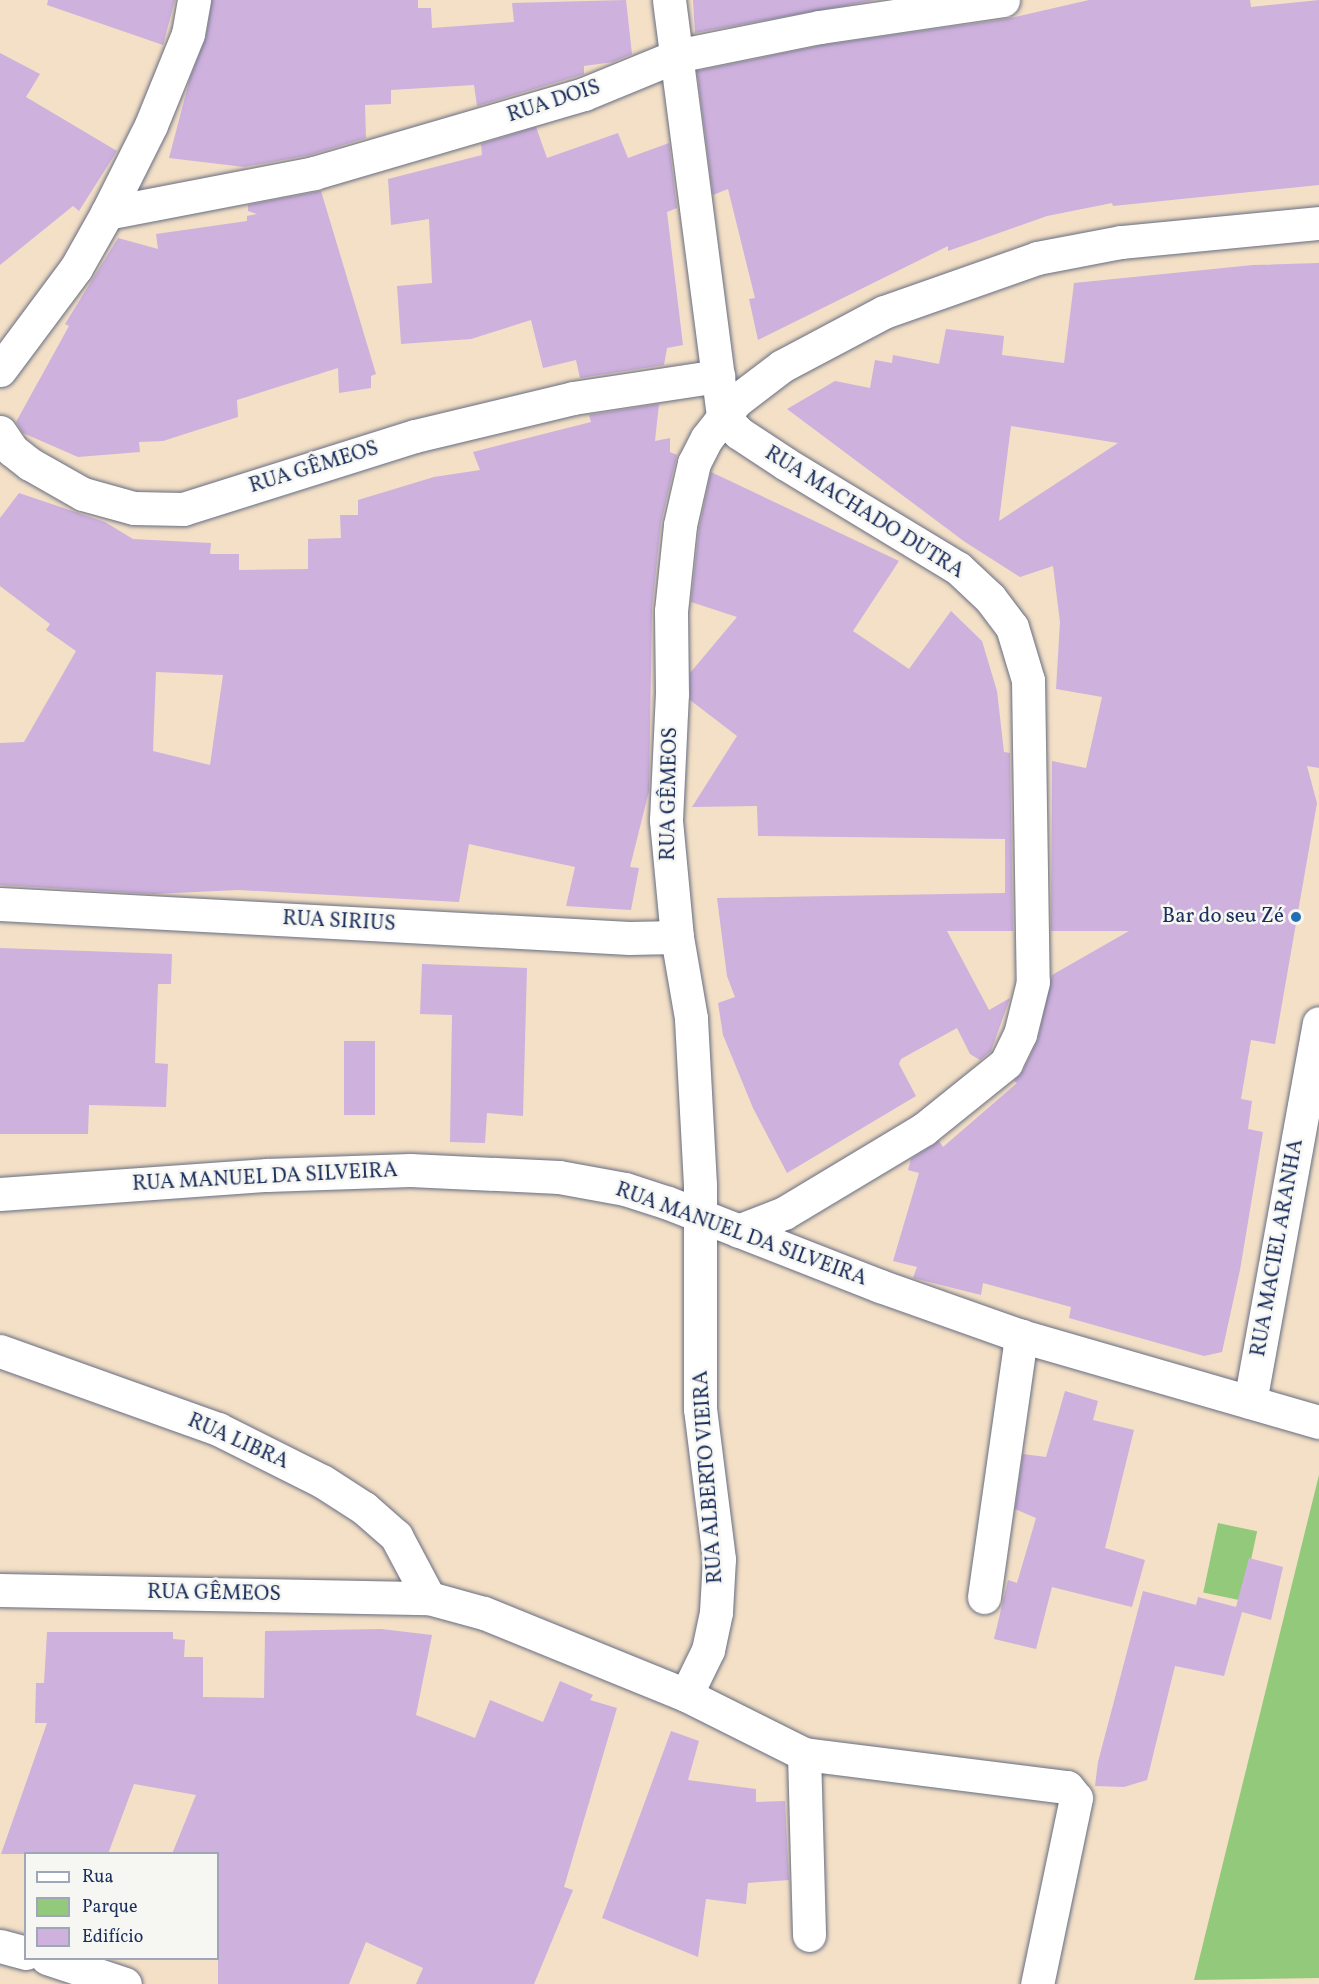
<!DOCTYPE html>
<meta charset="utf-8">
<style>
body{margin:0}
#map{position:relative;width:1319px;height:1984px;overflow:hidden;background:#f4e0c6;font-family:Vollkorn,serif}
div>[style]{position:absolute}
.green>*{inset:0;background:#92c97b;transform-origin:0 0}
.building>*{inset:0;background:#ceb1dd;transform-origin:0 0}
.roads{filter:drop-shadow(0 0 2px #676d82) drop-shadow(0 0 2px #676d82)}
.minor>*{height:33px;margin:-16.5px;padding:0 16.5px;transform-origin:16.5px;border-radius:16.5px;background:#fff}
.dots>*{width:16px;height:16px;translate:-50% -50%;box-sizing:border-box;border:3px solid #f6f6f2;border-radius:50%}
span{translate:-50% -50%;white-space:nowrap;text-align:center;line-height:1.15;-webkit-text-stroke:5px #f6f6f2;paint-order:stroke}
.street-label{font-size:21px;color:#1b2f5e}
.poi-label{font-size:21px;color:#1b2f5e}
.right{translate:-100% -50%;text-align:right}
.legend{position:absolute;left:24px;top:1852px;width:195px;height:108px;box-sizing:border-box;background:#f6f6f2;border:2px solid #9ea6b7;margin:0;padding:8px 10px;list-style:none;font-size:18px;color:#1b2f5e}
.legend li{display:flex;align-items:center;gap:12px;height:30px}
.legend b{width:30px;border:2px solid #9ea6b7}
</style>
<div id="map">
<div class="green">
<div style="clip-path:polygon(1319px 1475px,1319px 1978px,1194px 1980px)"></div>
<div style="left:1218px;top:1523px;width:40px;height:71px;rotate:12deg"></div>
</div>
<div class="building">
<div style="clip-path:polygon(48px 0,175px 0,163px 45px,47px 5px)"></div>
<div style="clip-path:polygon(212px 0,418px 0,418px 8px,431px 8px,432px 28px,514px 22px,512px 3px,626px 0,632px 54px,613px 62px,584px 66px,584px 74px,578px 76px,477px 106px,474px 85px,391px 90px,391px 104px,365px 105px,366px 138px,310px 155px,244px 167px,169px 158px,190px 78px,206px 37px)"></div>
<div style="clip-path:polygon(693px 0,875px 0,695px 33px)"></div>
<div style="clip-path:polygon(1089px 0,1250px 0,1251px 7px,1319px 0,1319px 185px,1113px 206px,1112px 203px,1047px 216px,948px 251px,948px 246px,758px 340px,749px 299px,755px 298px,728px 189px,713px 195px,697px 71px,823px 45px,1006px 19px)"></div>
<div style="clip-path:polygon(0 53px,40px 74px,26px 97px,117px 151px,79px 211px,73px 206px,0 265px)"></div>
<div style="clip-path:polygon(536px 127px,547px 158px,618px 133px,628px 158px,669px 143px,677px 208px,667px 212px,683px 345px,667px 348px,664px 365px,580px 378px,576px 360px,543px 368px,531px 320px,471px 339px,401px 344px,397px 286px,432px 283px,429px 219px,391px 225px,388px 179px,482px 155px,481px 144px)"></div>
<div style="clip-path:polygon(321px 191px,376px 374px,371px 376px,371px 388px,339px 393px,338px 368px,237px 400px,238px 417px,163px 441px,139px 442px,140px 452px,78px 457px,23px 433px,16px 422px,69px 326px,65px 324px,118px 238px,158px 249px,156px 234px,247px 221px,247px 216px,257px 214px,248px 211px,248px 205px)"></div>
<div style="clip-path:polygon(evenodd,1319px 263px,1319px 768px,1307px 766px,1317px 803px,1275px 1044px,1251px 1040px,1241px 1099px,1252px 1101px,1248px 1129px,1263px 1132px,1240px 1270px,1222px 1352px,1204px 1356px,1069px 1318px,1071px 1307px,983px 1283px,981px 1295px,913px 1278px,917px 1267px,893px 1261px,919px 1173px,908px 1170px,911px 1159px,939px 1141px,943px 1147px,1017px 1083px,1014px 1081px,1023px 1071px,1038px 1039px,1052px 975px,1129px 931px,1051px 931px,1052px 761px,1086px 768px,1102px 697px,1056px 689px,1060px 622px,1053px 566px,1020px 577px,965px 542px,787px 409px,835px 381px,870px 388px,875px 360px,892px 363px,893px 355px,939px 364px,946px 329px,1004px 336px,1002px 355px,1064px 363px,1074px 283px,1253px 265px,1319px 263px,1011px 426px,1118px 443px,999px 521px,1011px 426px)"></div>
<div style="clip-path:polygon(evenodd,659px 404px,655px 441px,670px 438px,670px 452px,677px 455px,661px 523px,652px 609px,649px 791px,630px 867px,639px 868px,631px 910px,566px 906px,575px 867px,469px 844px,459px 902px,238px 890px,153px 894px,0 885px,0 743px,24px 742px,76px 651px,46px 630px,50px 624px,0 586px,0 518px,19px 493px,105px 522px,133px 539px,211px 543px,210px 554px,239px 554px,239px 570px,308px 569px,308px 539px,341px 538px,340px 515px,358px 515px,358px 500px,434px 477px,480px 470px,473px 452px,591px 422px,589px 415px,659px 404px,156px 672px,223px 675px,210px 765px,153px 751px,156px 672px)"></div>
<div style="clip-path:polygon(711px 472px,899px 561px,853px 631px,909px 669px,951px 611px,982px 641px,997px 691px,1004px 752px,1010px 753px,1013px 931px,947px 931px,989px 1010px,1010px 998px,991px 1051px,980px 1060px,970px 1054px,957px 1028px,901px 1059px,899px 1064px,916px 1096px,787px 1173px,753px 1108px,723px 1035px,718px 1003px,735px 997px,727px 976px,717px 898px,1005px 893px,1005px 839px,758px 836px,757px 806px,692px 807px,737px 736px,690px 700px,690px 673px,737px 617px,691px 602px,699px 528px)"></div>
<div style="clip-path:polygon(0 948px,172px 954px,171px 984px,158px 984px,155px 1063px,168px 1064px,166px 1107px,89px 1105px,88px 1134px,0 1134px)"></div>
<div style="clip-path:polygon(422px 964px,527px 968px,523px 1116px,487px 1113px,485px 1143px,450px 1142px,452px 1015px,420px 1014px)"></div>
<div style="left:344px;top:1041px;width:31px;height:74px"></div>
<div style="clip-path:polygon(1065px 1391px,1098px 1401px,1093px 1420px,1134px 1430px,1105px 1548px,1145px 1560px,1132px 1607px,1052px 1587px,1036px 1649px,994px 1639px,1008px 1580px,1017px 1583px,1036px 1518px,1015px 1509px,1023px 1454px,1046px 1457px)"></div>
<div style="clip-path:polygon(1249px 1558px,1283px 1567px,1271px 1620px,1242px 1612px,1224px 1676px,1175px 1666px,1147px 1780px,1124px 1787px,1095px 1786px,1098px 1762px,1143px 1591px,1196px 1605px,1198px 1597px,1236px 1607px)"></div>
<div style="clip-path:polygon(381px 1629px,432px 1635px,416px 1715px,475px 1738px,490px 1700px,543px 1722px,560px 1681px,593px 1695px,590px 1700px,617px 1708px,564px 1887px,573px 1890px,534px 1984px,416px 1984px,423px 1968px,366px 1942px,349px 1984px,218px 1984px,218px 1854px,172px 1854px,196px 1795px,134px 1784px,108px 1854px,1px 1854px,47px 1723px,35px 1723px,36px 1683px,44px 1683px,47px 1632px,173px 1632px,173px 1639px,185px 1640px,184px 1657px,203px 1657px,203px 1697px,264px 1698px,265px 1631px)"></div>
<div style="clip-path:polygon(671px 1731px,699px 1741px,688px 1780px,756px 1789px,756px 1802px,785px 1801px,789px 1880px,748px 1883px,746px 1904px,706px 1899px,698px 1957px,602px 1918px)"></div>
</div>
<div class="roads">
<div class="minor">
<div style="left:669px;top:0;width:419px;rotate:82.6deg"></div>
<div style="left:723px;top:416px;width:23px;rotate:47deg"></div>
<div style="left:739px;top:433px;width:56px;rotate:33.4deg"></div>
<div style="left:786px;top:464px;width:201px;rotate:31.2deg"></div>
<div style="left:958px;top:568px;width:44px;rotate:43.2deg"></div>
<div style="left:990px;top:598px;width:36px;rotate:53deg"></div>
<div style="left:1012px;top:627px;width:55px;rotate:73.2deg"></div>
<div style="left:1028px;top:680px;width:302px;rotate:89.1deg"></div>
<div style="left:1033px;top:982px;width:54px;rotate:104deg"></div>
<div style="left:1020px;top:1034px;width:32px;rotate:116deg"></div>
<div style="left:1006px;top:1063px;width:105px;rotate:141.2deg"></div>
<div style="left:924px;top:1129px;width:163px;rotate:149deg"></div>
<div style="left:784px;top:1213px;width:49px;rotate:158.6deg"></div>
<div style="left:107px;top:213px;width:211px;rotate:-10.9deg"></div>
<div style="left:314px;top:173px;width:281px;rotate:-16.3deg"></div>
<div style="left:584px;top:94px;width:100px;rotate:-22.4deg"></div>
<div style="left:676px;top:56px;width:147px;rotate:-11.4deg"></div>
<div style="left:820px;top:27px;width:185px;rotate:-8.4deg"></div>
<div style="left:0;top:370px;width:127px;rotate:-53.3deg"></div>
<div style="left:76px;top:268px;width:63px;rotate:-60.6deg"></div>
<div style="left:107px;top:213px;width:98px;rotate:-63.4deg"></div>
<div style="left:151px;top:125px;width:98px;rotate:-67.9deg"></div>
<div style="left:188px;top:34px;width:35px;rotate:-80deg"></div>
<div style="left:0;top:432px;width:22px;rotate:56deg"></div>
<div style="left:12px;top:450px;width:23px;rotate:38deg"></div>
<div style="left:30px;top:464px;width:61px;rotate:29.5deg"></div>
<div style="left:83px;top:494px;width:53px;rotate:15.4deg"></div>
<div style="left:134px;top:508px;width:49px;rotate:1.2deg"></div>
<div style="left:183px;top:509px;width:243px;rotate:-17.5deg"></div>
<div style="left:415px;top:436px;width:163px;rotate:-13.5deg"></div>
<div style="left:573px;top:398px;width:147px;rotate:-8.6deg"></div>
<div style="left:0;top:904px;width:630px;rotate:3.09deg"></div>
<div style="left:629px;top:938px;width:48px;rotate:-1.2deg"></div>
<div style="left:0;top:1194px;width:268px;rotate:-4.1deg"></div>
<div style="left:267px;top:1175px;width:143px;rotate:-2deg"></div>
<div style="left:410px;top:1170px;width:149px;rotate:2.7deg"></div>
<div style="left:559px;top:1177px;width:67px;rotate:10.3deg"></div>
<div style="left:625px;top:1189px;width:45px;rotate:18deg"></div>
<div style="left:668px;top:1203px;width:228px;rotate:21.4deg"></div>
<div style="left:880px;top:1286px;width:150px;rotate:19.5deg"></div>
<div style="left:1021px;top:1336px;width:310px;rotate:16.1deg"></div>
<div style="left:0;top:1351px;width:232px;rotate:19.7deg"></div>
<div style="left:218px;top:1429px;width:116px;rotate:26.6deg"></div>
<div style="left:322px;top:1481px;width:50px;rotate:32.7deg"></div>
<div style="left:364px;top:1508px;width:43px;rotate:41.2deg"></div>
<div style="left:396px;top:1536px;width:70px;rotate:62deg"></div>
<div style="left:1250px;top:1402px;width:385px;rotate:-79.7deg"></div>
<div style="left:0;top:1590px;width:429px;rotate:1.1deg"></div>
<div style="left:429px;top:1598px;width:57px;rotate:15.3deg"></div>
<div style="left:484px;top:1613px;width:218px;rotate:22.1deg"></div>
<div style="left:686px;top:1695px;width:132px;rotate:26.6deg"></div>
<div style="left:804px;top:1754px;width:265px;rotate:7.2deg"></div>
<div style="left:1067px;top:1787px;width:14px;rotate:51deg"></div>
<div style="left:1076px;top:1798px;width:190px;rotate:101.8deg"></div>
<div style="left:984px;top:1597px;width:264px;rotate:-81.9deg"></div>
<div style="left:686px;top:1695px;width:50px;rotate:-63.9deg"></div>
<div style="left:708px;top:1650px;width:39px;rotate:-78deg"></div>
<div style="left:716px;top:1612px;width:53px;rotate:-86.8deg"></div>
<div style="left:719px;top:1559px;width:151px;rotate:-97.2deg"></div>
<div style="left:700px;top:1409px;width:224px;rotate:-90deg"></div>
<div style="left:700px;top:1185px;width:167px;rotate:-93.1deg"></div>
<div style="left:691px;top:1018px;width:82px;rotate:-99.8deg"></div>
<div style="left:677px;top:937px;width:118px;rotate:-95.4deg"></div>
<div style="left:666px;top:820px;width:126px;rotate:-87.3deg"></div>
<div style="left:672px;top:694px;width:83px;rotate:-90.7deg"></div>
<div style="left:671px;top:611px;width:86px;rotate:-84deg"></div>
<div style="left:680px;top:525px;width:64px;rotate:-77.3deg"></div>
<div style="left:694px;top:463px;width:28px;rotate:-63deg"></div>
<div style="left:707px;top:438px;width:47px;rotate:-51.9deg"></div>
<div style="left:736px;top:401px;width:58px;rotate:-37.3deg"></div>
<div style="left:782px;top:366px;width:115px;rotate:-27.9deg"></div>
<div style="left:884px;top:312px;width:162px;rotate:-19.4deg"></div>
<div style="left:1037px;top:258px;width:86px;rotate:-10.8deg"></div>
<div style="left:1121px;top:242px;width:199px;rotate:-5.5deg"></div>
<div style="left:804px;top:1754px;width:181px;rotate:88.4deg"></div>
<div style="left:0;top:1946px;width:27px;rotate:15deg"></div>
<div style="left:47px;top:1958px;width:82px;rotate:18.4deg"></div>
</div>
</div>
<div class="dots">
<div style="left:1296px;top:917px;background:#1f6fb2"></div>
</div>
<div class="street-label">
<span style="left:554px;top:102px;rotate:-18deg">RUA DOIS</span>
<span style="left:314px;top:468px;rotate:-17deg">RUA GÊMEOS</span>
<span style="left:864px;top:513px;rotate:32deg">RUA MACHADO DUTRA</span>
<span style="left:670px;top:794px;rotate:-89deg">RUA GÊMEOS</span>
<span style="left:339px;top:922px;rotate:3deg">RUA SIRIUS</span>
<span style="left:265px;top:1178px;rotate:-3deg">RUA MANUEL DA SILVEIRA</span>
<span style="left:741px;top:1235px;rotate:20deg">RUA MANUEL DA SILVEIRA</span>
<span style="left:1278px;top:1248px;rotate:-80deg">RUA MACIEL ARANHA</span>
<span style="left:238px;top:1442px;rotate:24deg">RUA LIBRA</span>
<span style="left:709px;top:1477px;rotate:-94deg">RUA ALBERTO VIEIRA</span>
<span style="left:214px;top:1594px;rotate:1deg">RUA GÊMEOS</span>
</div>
<div class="poi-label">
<span class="right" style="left:1284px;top:917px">Bar do seu Zé</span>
</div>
<ul class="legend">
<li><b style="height:8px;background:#fff"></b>Rua</li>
<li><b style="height:16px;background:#92c97b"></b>Parque</li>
<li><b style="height:16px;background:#ceb1dd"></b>Edifício</li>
</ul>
</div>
